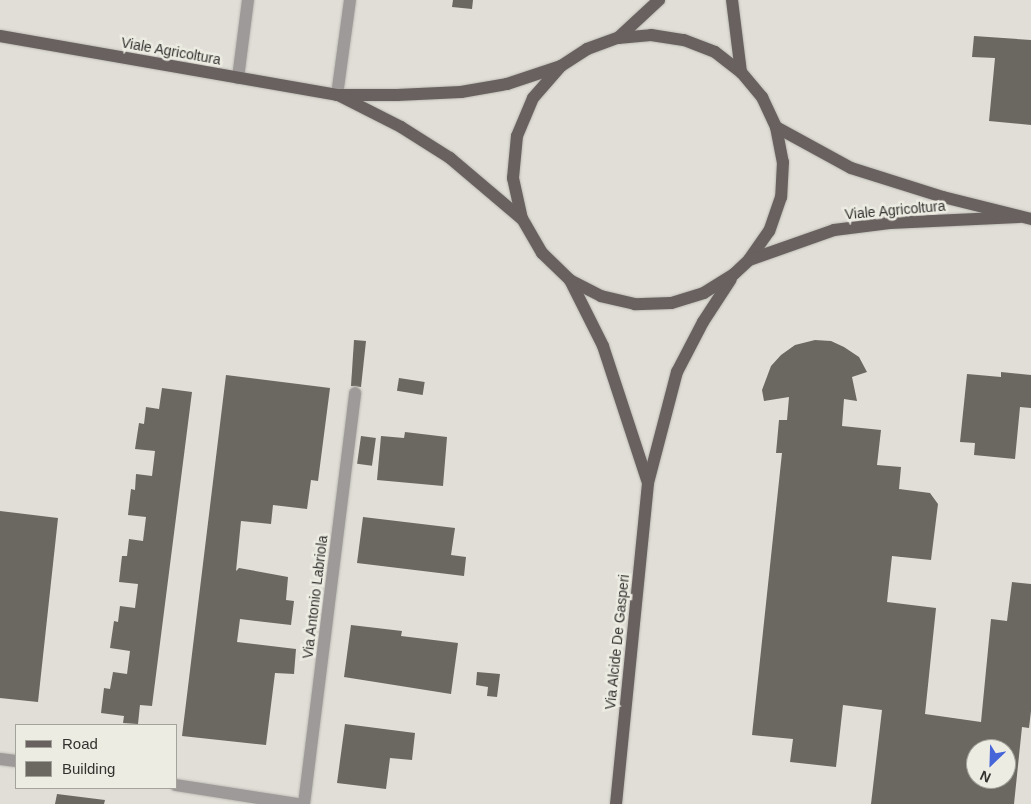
<!DOCTYPE html>
<style>
body{margin:0}
#map{position:relative;width:1031px;height:804px;overflow:hidden;background:#e0ded6;font-family:Arial,sans-serif}
div>[style]{position:absolute}
.building>*{inset:0;background:#6a6861;transform-origin:0 0}
.roads{filter:drop-shadow(0 0 1px #bdbcb5) drop-shadow(0 0 1px #bdbcb5)}
.minor>*{height:12px;margin:-6px;padding:0 6px;transform-origin:6px;border-radius:6px;background:#9e9a99}
.major>*{height:12px;margin:-6px;padding:0 6px;transform-origin:6px;border-radius:6px;background:#69615f}
span{translate:-50% -50%;white-space:nowrap;text-align:center;line-height:1.15;-webkit-text-stroke:5px #edece3;paint-order:stroke}
.street-label{font-size:14px;color:#33322f}
.legend{position:absolute;left:15px;top:724px;width:162px;height:65px;box-sizing:border-box;background:#edece3;border:1px solid #a3a29b;margin:0;padding:6px 9px;list-style:none;font-size:15px;color:#33322f}
.legend li{display:flex;align-items:center;gap:10px;height:25px}
.legend b{width:25px;border:1px solid #a3a29b}
.north{position:absolute;left:966px;top:739px;width:50px;height:50px;box-sizing:border-box;background:#edece3;border:1px solid #a3a29b;border-radius:50%;rotate:204deg;font-size:14px;font-weight:700;line-height:20px;text-align:center;color:#33322f}
.north::after{content:'';display:block;margin:auto;width:18px;height:22px;background:#4565d8;clip-path:polygon(50% 0,100% 100%,50% 72%,0 100%)}
</style>
<div id="map">
<div class="building">
<div style="clip-path:polygon(453px 0,473px 0,472px 9px,452px 7px)"></div>
<div style="clip-path:polygon(974px 36px,1031px 40px,1031px 125px,989px 121px,995px 58px,972px 57px)"></div>
<div style="clip-path:polygon(354px 340px,366px 341px,361px 387px,351px 386px)"></div>
<div style="clip-path:polygon(evenodd,815px 340px,831px 341px,844px 347px,859px 357px,867px 372px,852px 377px,857px 401px,844px 399px,842px 426px,881px 430px,877px 465px,901px 467px,899px 489px,930px 493px,938px 504px,931px 560px,892px 556px,887px 602px,936px 608px,925px 714px,981px 722px,991px 619px,1007px 621px,1012px 582px,1031px 584px,1031px 711px,1029px 728px,1022px 727px,1014px 804px,871px 804px,882px 710px,843px 705px,836px 767px,790px 762px,793px 739px,752px 735px,782px 453px,776px 453px,779px 420px,787px 420px,789px 397px,764px 401px,762px 390px,771px 366px,781px 355px,795px 345px,815px 340px,976px 749px,1006px 749px,1006px 779px,976px 779px,976px 749px)"></div>
<div style="clip-path:polygon(1001px 372px,1031px 375px,1031px 408px,1020px 407px,1015px 459px,974px 455px,975px 443px,960px 442px,967px 374px,1001px 377px)"></div>
<div style="clip-path:polygon(226px 375px,330px 388px,318px 481px,311px 480px,307px 509px,273px 505px,271px 524px,241px 521px,236px 571px,239px 568px,288px 577px,286px 600px,294px 601px,291px 625px,240px 619px,237px 642px,296px 649px,294px 674px,275px 673px,266px 745px,182px 736px)"></div>
<div style="left:399px;top:378px;width:26px;height:13px;rotate:9deg"></div>
<div style="clip-path:polygon(162px 388px,192px 392px,152px 706px,140px 705px,138px 724px,123px 723px,124px 716px,101px 713px,104px 688px,110px 689px,113px 672px,127px 674px,130px 651px,110px 648px,114px 621px,118px 622px,120px 606px,135px 608px,138px 584px,119px 582px,122px 556px,127px 556px,129px 539px,143px 541px,146px 517px,128px 515px,131px 489px,135px 490px,136px 474px,152px 476px,155px 451px,135px 449px,139px 423px,144px 424px,146px 407px,159px 409px)"></div>
<div style="clip-path:polygon(405px 432px,447px 437px,443px 486px,377px 480px,381px 436px,404px 438px)"></div>
<div style="left:361px;top:436px;width:15px;height:28px;rotate:8deg"></div>
<div style="clip-path:polygon(0 511px,58px 518px,38px 702px,0 698px)"></div>
<div style="clip-path:polygon(363px 517px,455px 528px,451px 555px,466px 557px,464px 576px,357px 563px)"></div>
<div style="clip-path:polygon(351px 625px,402px 631px,401px 636px,458px 643px,451px 694px,344px 677px)"></div>
<div style="clip-path:polygon(477px 672px,500px 674px,497px 697px,487px 696px,488px 687px,476px 685px)"></div>
<div style="clip-path:polygon(345px 724px,415px 733px,412px 760px,390px 758px,386px 789px,337px 783px)"></div>
<div style="clip-path:polygon(57px 794px,105px 800px,104px 804px,55px 804px)"></div>
</div>
<div class="roads">
<div class="minor">
<div style="left:238px;top:78px;width:79px;rotate:-82.7deg"></div>
<div style="left:337px;top:95px;width:96px;rotate:-82.2deg"></div>
<div style="left:0;top:759px;width:16px;rotate:7deg"></div>
<div style="left:176px;top:785px;width:123px;rotate:8.9deg"></div>
<div style="left:304px;top:804px;width:414px;rotate:-82.9deg"></div>
</div>
<div class="major">
<div style="left:732px;top:0;width:73px;rotate:82.9deg"></div>
<div style="left:0;top:36px;width:342px;rotate:9.9deg"></div>
<div style="left:337px;top:95px;width:60px"></div>
<div style="left:397px;top:95px;width:64px;rotate:-2.7deg"></div>
<div style="left:461px;top:92px;width:47px;rotate:-9.9deg"></div>
<div style="left:507px;top:84px;width:57px;rotate:-18.4deg"></div>
<div style="left:561px;top:66px;width:31px;rotate:-33deg"></div>
<div style="left:587px;top:49px;width:33px;rotate:-20deg"></div>
<div style="left:618px;top:38px;width:33px;rotate:-5deg"></div>
<div style="left:651px;top:35px;width:33px;rotate:9deg"></div>
<div style="left:684px;top:40px;width:33px;rotate:21deg"></div>
<div style="left:715px;top:52px;width:33px;rotate:38deg"></div>
<div style="left:741px;top:72px;width:33px;rotate:50deg"></div>
<div style="left:762px;top:97px;width:33px;rotate:65deg"></div>
<div style="left:776px;top:127px;width:36px;rotate:79deg"></div>
<div style="left:783px;top:162px;width:35px;rotate:93deg"></div>
<div style="left:781px;top:197px;width:36px;rotate:109deg"></div>
<div style="left:769px;top:231px;width:35px;rotate:125deg"></div>
<div style="left:749px;top:260px;width:21px;rotate:137deg"></div>
<div style="left:734px;top:274px;width:36px;rotate:148deg"></div>
<div style="left:704px;top:293px;width:34px;rotate:163deg"></div>
<div style="left:671px;top:303px;width:36px;rotate:178deg"></div>
<div style="left:635px;top:304px;width:35px;rotate:-167deg"></div>
<div style="left:601px;top:296px;width:35px;rotate:-153deg"></div>
<div style="left:570px;top:280px;width:39px;rotate:-136deg"></div>
<div style="left:542px;top:253px;width:39px;rotate:-120deg"></div>
<div style="left:522px;top:219px;width:42px;rotate:-102.4deg"></div>
<div style="left:513px;top:178px;width:42px;rotate:-84.6deg"></div>
<div style="left:517px;top:136px;width:41px;rotate:-67.2deg"></div>
<div style="left:533px;top:98px;width:43px;rotate:-48.8deg"></div>
<div style="left:618px;top:38px;width:56px;rotate:-42.8deg"></div>
<div style="left:340px;top:96px;width:68px;rotate:26.9deg"></div>
<div style="left:401px;top:127px;width:58px;rotate:32.3deg"></div>
<div style="left:450px;top:158px;width:94px;rotate:40.3deg"></div>
<div style="left:776px;top:127px;width:85px;rotate:28.7deg"></div>
<div style="left:851px;top:168px;width:96px;rotate:17.5deg"></div>
<div style="left:943px;top:197px;width:91px;rotate:14deg"></div>
<div style="left:749px;top:260px;width:90px;rotate:-19.4deg"></div>
<div style="left:834px;top:230px;width:56px;rotate:-7.1deg"></div>
<div style="left:890px;top:223px;width:129px;rotate:-2.7deg"></div>
<div style="left:570px;top:280px;width:74px;rotate:63.4deg"></div>
<div style="left:603px;top:346px;width:144px;rotate:71.8deg"></div>
<div style="left:616px;top:804px;width:323px;rotate:-84.3deg"></div>
<div style="left:648px;top:483px;width:115px;rotate:-75.4deg"></div>
<div style="left:677px;top:372px;width:56px;rotate:-62.5deg"></div>
<div style="left:703px;top:322px;width:51px;rotate:-56.9deg"></div>
</div>
</div>
<div class="street-label">
<span style="left:171px;top:51px;rotate:10deg">Viale Agricoltura</span>
<span style="left:895px;top:210px;rotate:-5deg">Viale Agricoltura</span>
<span style="left:315px;top:597px;rotate:-83deg">Via Antonio Labriola</span>
<span style="left:617px;top:642px;rotate:-84deg">Via Alcide De Gasperi</span>
</div>
<ul class="legend">
<li><b style="height:6px;background:#69615f"></b>Road</li>
<li><b style="height:14px;background:#6a6861"></b>Building</li>
</ul>
<div class="north">N</div>
</div>
